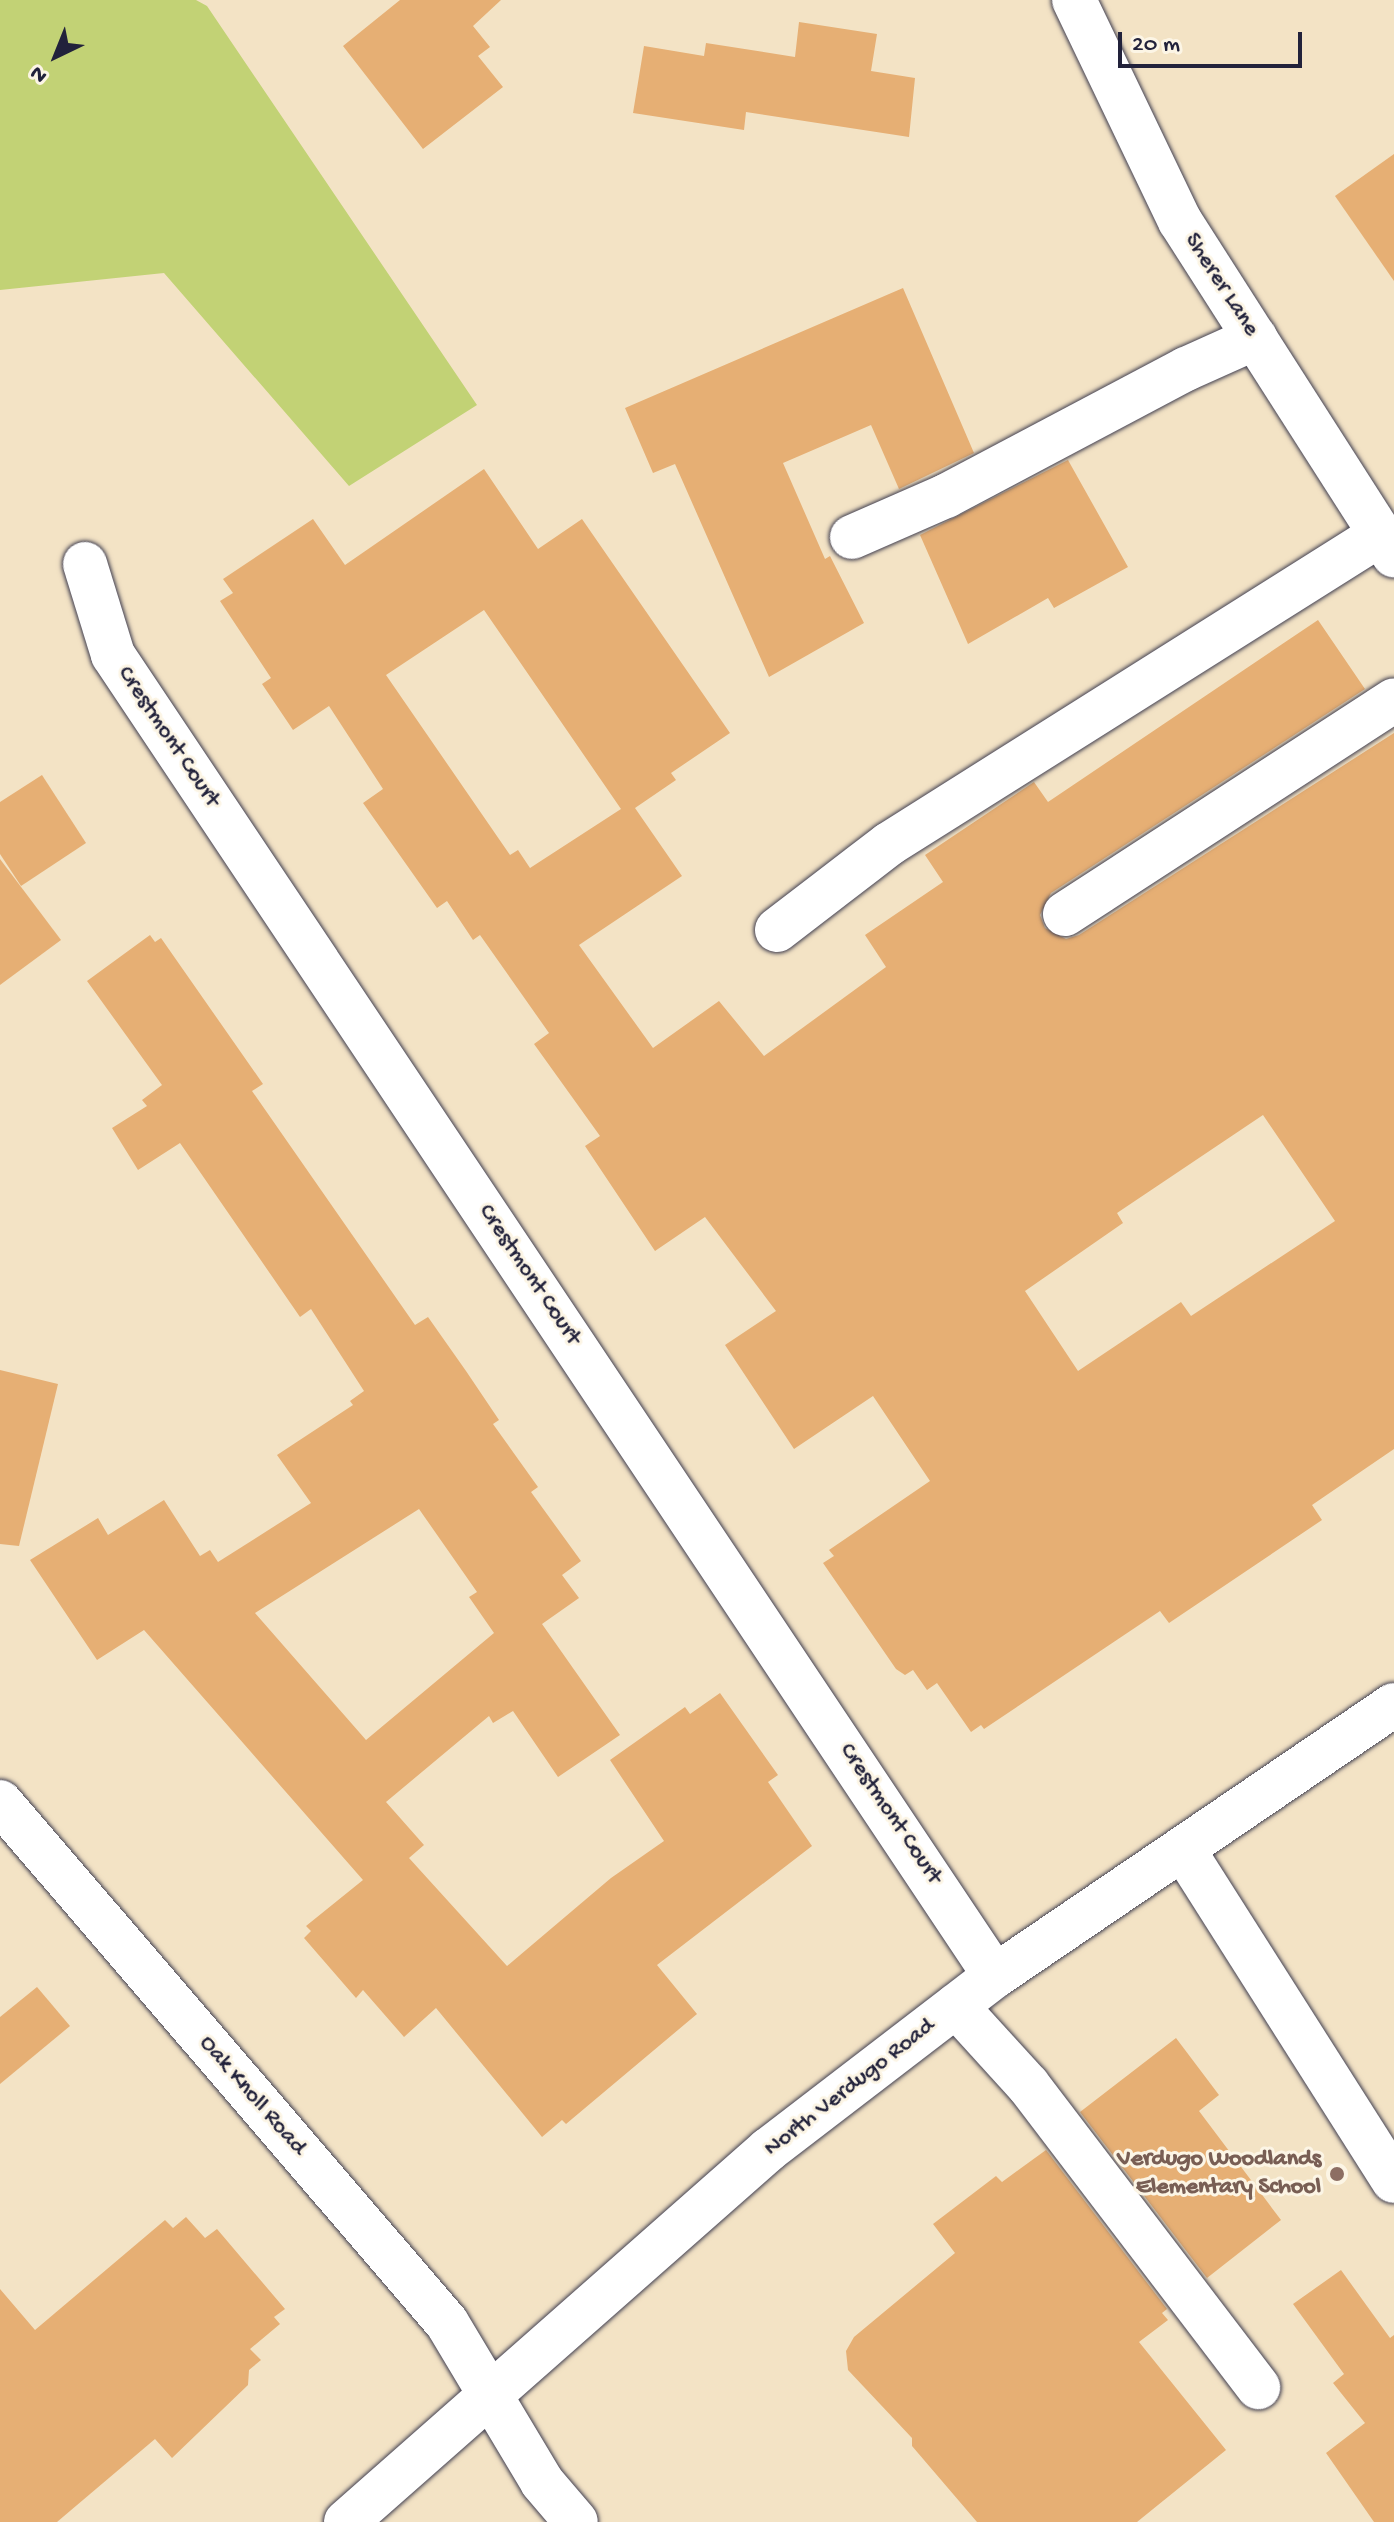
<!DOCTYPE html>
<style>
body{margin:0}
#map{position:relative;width:1394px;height:2522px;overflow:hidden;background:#f3e3c5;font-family:"Gochi Hand",sans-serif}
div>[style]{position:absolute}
.green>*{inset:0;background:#c2d275}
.building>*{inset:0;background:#e6af74}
.roads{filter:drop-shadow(0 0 2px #413f50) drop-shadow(0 0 2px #413f50)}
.minor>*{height:44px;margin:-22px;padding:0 22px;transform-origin:22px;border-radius:22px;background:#fff}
.major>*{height:44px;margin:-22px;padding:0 22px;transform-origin:22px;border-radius:22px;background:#fff}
.dots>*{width:22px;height:22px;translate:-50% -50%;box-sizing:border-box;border:4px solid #fcf5e5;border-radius:50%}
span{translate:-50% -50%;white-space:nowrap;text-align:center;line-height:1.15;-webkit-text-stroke:6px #fcf5e5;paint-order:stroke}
.street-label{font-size:24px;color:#22223b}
.education-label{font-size:24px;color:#785e54;font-weight:700}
.right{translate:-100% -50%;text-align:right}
.north{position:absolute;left:16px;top:16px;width:80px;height:80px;-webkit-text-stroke:6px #fcf5e5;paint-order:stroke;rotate:223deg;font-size:22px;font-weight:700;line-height:32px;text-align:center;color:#22223b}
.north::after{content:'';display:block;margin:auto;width:28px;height:36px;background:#22223b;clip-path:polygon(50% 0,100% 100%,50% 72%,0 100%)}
.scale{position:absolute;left:1118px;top:32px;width:184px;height:36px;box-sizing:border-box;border:4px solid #22223b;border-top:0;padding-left:10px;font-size:24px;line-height:28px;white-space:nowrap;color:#22223b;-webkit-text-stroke:6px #fcf5e5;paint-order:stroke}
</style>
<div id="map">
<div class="green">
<div style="clip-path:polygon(0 0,196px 0,207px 6px,477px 405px,349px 486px,164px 273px,0 290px)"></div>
</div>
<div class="building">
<div style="clip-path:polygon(400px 0,501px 0,473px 26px,490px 47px,478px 56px,503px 87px,423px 149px,343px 46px)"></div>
<div style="clip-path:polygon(799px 22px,877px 34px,871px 71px,915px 78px,909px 137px,746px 112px,744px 130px,633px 113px,644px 46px,704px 56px,706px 43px,795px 57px)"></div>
<div style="clip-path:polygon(1394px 154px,1394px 281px,1335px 196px)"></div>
<div style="clip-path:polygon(903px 288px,974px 453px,899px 489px,871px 425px,783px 463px,825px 559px,830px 556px,864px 623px,769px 677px,675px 464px,653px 473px,625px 408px)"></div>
<div style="clip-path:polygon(1068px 460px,1128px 567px,1054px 608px,1048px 598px,968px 644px,920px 535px)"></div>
<div style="clip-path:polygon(evenodd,484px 469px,538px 549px,582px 519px,730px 733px,671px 773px,676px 780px,635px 808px,682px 876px,579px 945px,653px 1048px,719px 1001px,764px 1056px,886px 967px,865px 935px,943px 882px,925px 855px,1034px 782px,1048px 802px,1318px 620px,1365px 689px,1051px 893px,1040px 915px,1045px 928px,1066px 939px,1079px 935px,1394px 733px,1394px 1449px,1312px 1505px,1322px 1520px,1169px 1623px,1160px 1611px,984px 1729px,981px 1725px,971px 1732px,937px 1683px,927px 1690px,913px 1670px,905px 1675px,896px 1669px,823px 1563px,834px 1556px,829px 1550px,930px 1481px,873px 1396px,794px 1449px,725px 1345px,776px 1311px,705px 1217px,655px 1251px,585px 1146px,600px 1136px,534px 1044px,549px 1033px,480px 935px,473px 940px,447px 901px,437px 908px,363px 803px,383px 789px,329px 706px,293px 730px,262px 684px,271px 678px,220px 601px,233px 593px,223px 579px,313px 519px,345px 565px,484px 469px,484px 610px,621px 809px,530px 868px,518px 850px,510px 855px,386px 675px,484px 610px,484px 469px,1263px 1115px,1335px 1221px,1191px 1316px,1181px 1302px,1078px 1371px,1025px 1291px,1123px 1223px,1117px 1213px,1263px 1115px)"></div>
<div style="clip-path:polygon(42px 775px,86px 843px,21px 886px,0 854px,0 802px)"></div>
<div style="clip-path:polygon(0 859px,61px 940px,0 985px)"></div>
<div style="clip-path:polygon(evenodd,150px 935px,155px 942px,161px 938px,263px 1084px,252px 1091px,415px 1325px,428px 1317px,466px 1371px,499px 1420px,493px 1424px,538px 1487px,531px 1492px,581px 1561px,562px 1575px,579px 1598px,542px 1624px,620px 1735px,558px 1777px,513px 1711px,493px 1723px,489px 1716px,386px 1802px,424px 1845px,409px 1858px,507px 1966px,611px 1878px,664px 1841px,610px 1760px,685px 1707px,690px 1714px,720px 1693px,778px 1775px,768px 1782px,812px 1846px,657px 1965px,697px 2014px,566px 2124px,562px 2120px,542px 2137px,436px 2008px,404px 2037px,363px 1990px,356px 1998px,304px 1938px,311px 1931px,306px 1926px,363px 1880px,144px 1630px,97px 1660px,30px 1560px,98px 1518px,108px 1535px,164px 1500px,200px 1556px,210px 1550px,218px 1562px,311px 1503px,277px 1455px,353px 1405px,350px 1401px,364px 1391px,311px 1309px,300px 1317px,180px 1143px,138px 1170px,112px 1128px,147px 1106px,142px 1100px,162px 1085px,87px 981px,150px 935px,419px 1509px,477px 1592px,469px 1597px,494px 1633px,366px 1740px,255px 1613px,419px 1509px)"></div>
<div style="clip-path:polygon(0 1370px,58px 1384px,19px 1546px,0 1544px)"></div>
<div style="clip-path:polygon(37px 1987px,70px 2026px,0 2084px,0 2017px)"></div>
<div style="clip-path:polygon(1176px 2038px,1219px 2095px,1199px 2111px,1281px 2220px,1207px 2278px,1080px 2112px)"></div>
<div style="clip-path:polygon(1046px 2150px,1167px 2309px,1162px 2313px,1168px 2320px,1139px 2342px,1226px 2450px,1137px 2522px,977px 2522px,912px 2446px,912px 2438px,848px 2370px,846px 2351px,854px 2337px,955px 2253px,933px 2224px,996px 2176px,1002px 2182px)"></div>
<div style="clip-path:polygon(186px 2217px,205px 2238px,217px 2229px,285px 2309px,274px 2317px,280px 2324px,250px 2349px,261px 2360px,249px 2370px,248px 2385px,172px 2458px,155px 2439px,57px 2522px,0 2522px,0 2289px,35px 2330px,165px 2220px,173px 2228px)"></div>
<div style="clip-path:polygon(1341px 2270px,1390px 2338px,1394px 2335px,1394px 2522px,1374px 2522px,1326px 2453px,1365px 2423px,1333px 2383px,1344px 2374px,1293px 2304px)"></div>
</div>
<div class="roads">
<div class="minor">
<div style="left:1074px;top:0;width:245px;rotate:64.4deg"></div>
<div style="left:1180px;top:221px;width:397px;rotate:57.4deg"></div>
<div style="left:852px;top:537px;width:103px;rotate:-23.6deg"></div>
<div style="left:946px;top:496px;width:272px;rotate:-27.9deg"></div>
<div style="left:1186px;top:369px;width:76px;rotate:-24.2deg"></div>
<div style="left:85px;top:564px;width:95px;rotate:72.9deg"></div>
<div style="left:113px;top:655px;width:1588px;rotate:56.27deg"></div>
<div style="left:1065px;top:914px;width:392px;rotate:-33deg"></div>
<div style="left:777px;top:930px;width:141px;rotate:-37.5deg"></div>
<div style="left:889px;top:844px;width:582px;rotate:-32.21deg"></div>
<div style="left:0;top:1802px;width:686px;rotate:49.37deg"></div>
<div style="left:447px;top:2323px;width:185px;rotate:59.1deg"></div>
<div style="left:542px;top:2482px;width:52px;rotate:49.6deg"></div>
<div style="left:1183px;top:1849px;width:393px;rotate:57.6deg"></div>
<div style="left:956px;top:2006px;width:107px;rotate:47.7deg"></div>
<div style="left:1028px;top:2085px;width:380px;rotate:52.7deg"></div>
</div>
<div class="major">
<div style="left:346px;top:2522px;width:563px;rotate:-41.4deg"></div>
<div style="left:768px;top:2150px;width:286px;rotate:-37.5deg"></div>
<div style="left:995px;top:1976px;width:482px;rotate:-34.2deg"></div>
</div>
</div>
<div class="dots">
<div style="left:1337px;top:2174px;background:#8d6e63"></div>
</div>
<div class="street-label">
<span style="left:1221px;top:285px;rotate:57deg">Sherer Lane</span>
<span style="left:168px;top:737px;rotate:56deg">Crestmont Court</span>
<span style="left:529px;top:1275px;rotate:56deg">Crestmont Court</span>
<span style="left:890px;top:1814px;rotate:56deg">Crestmont Court</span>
<span style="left:850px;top:2088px;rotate:-38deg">North Verdugo Road</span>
<span style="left:252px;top:2096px;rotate:49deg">Oak Knoll Road</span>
</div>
<div class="education-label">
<span class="right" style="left:1321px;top:2174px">Verdugo Woodlands<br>Elementary School</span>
</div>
<div class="north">N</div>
<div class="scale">20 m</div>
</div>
